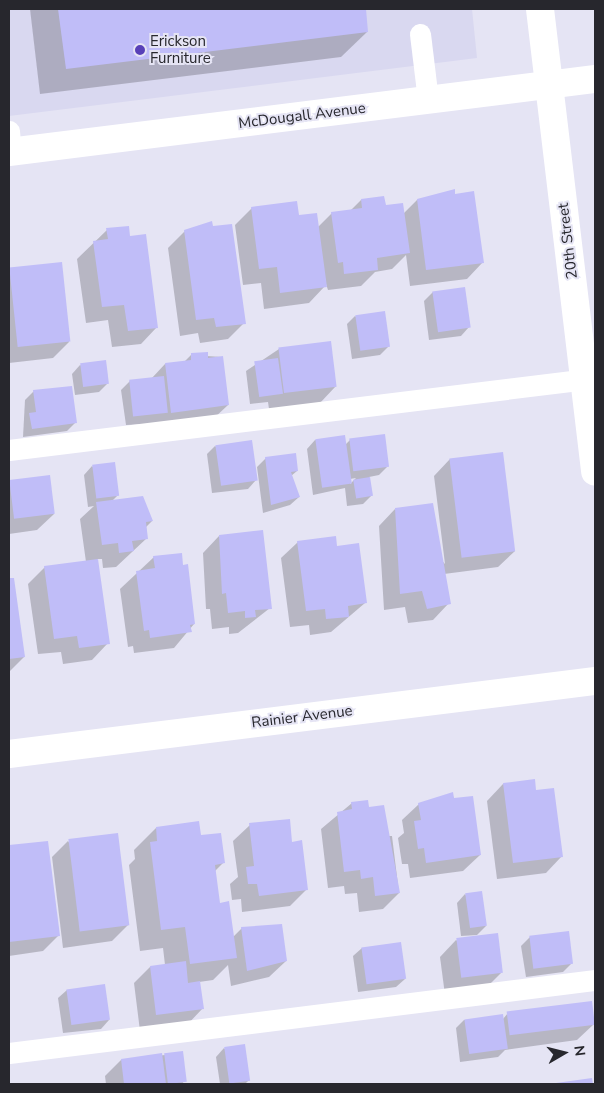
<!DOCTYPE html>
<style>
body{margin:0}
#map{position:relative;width:604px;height:1093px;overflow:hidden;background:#e5e4f4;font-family:"Nunito Sans",sans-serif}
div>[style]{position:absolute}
.built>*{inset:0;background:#d9d8f0}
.shadow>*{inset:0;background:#0003}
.building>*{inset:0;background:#c0bdf8;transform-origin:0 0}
.service>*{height:21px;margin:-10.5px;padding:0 10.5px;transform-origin:10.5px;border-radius:10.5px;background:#fff}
.minor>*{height:28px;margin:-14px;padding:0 14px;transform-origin:14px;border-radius:14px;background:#fff}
.tertiary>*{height:28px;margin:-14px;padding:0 14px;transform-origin:14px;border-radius:14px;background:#fff}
.dots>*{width:14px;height:14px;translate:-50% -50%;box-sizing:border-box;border:2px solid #e5e4f4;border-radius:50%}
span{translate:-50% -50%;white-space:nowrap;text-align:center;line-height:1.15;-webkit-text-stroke:4px #e5e4f4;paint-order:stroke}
.poi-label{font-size:15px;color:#27272d}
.left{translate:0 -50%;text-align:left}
.street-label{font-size:15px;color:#27272d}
.frame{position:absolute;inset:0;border:10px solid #27272d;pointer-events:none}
.north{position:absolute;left:539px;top:1028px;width:50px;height:50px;-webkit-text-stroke:4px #e5e4f4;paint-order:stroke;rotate:82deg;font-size:14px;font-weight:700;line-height:20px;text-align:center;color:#27272d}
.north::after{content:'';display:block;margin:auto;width:18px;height:22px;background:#27272d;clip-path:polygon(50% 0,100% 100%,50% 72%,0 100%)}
</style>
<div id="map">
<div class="built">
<div style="clip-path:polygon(9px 9px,472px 9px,477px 58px,9px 116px)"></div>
</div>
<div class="shadow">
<div style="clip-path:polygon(30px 9px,364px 9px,367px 32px,341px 57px,40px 94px)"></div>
<div style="clip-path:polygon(454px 195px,483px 262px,467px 279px,410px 286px,406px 255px,392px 269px,375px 272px,361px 286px,328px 290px,324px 278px,325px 286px,309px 303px,264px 309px,261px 283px,243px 285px,235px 225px,252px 208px,297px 217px,317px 228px,332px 213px,350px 211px,361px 200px,403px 214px,417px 200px)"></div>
<div style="clip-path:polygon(212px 228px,244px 323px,228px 339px,200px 343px,198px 333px,180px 336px,168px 248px,185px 231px)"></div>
<div style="clip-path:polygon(107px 230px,129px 238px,157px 327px,141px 344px,112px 347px,108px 320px,86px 323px,77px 259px)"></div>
<div style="clip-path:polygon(61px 263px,69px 342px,53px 358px,9px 363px,9px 269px)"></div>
<div style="clip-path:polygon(433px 292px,469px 327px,461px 336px,429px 340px,424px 301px)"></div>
<div style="clip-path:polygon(355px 316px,389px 346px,380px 355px,352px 359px,347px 324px)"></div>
<div style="clip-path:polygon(279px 349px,336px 386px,320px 403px,269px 409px,268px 402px,250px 404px,246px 371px)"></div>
<div style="clip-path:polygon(191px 355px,222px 357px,228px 405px,211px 421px,126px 425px,121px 390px,130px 381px,151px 379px,165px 364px,184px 362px)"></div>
<div style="clip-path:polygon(80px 365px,108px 383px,99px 392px,75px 395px,72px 374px)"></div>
<div style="clip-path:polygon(34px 391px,75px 423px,67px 431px,23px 437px,25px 400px)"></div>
<div style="clip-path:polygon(evenodd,315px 440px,345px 445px,350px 440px,387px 467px,379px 475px,369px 477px,372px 495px,363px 504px,347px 506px,345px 488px,313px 495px,307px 449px,315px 440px,356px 478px,350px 484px,350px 479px,356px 478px)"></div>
<div style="clip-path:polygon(215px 446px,256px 480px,248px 489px,212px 493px,207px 454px)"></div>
<div style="clip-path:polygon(266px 458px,297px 471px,291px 476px,299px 497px,290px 505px,263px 513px,257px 467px)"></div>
<div style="clip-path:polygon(450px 459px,515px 551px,498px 567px,444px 574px,449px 603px,433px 620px,408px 623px,405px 607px,384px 610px,379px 526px,395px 509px,445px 564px,434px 476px)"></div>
<div style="clip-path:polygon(92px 466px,118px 495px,112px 501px,152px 521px,146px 527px,147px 538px,116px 567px,103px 568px,102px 559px,97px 559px,108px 643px,92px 660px,63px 664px,61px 652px,38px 654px,28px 584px,45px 567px,86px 562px,80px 519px,94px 506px,88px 507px,84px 475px)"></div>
<div style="clip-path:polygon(49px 476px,54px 514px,37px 530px,9px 534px,9px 482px)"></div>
<div style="clip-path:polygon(219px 536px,270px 608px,238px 633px,229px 634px,229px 627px,212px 629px,210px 609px,206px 609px,203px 553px)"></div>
<div style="clip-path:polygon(298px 542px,336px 547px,365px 603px,331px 632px,310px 635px,309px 625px,290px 627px,281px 558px)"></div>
<div style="clip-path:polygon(154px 557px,194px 624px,174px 648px,134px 653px,133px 646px,128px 647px,120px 589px)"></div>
<div style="clip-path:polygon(13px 579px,24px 657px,9px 672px,9px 580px)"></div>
<div style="clip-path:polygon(503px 784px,535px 791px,562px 856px,546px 873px,497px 879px,487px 801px)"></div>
<div style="clip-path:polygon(452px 794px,480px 855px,463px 871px,410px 878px,408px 864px,402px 864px,398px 838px,404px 833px,402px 820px,419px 804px)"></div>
<div style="clip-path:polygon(352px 803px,368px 809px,386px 836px,392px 836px,399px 893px,383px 909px,359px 912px,357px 893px,345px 894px,344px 886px,328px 888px,321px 829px)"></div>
<div style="clip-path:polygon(250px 825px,291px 843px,307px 889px,290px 906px,242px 912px,241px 899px,232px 900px,230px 884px,238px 877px,233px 841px)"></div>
<div style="clip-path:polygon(156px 828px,200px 836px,223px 863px,215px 871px,219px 904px,233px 937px,242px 928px,286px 961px,269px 977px,231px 986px,228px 965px,213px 980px,199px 982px,203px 1008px,187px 1025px,140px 1031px,134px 983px,150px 967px,165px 965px,163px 948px,140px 951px,129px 865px,135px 859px,134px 850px)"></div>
<div style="clip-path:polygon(68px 841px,128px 925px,112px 941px,63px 948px,52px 857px)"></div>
<div style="clip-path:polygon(47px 842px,59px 935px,43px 951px,9px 956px,9px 847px)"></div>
<div style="clip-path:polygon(465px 894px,486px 926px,477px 935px,461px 936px,457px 903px)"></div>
<div style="clip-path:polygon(530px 937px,572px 963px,563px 972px,526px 977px,521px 946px)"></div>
<div style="clip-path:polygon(456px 940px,501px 973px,485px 989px,445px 995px,440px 957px)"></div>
<div style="clip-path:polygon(362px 948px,405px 979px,396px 987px,358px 992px,353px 956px)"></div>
<div style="clip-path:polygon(67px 990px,109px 1020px,101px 1029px,63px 1033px,58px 998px)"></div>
<div style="clip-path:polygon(508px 1013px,594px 1024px,577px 1040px,505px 1050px,498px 1057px,460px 1062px,456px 1028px,464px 1020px,503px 1019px)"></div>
<div style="clip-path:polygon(224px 1048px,249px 1080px,245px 1084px,220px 1084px,216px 1057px)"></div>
<div style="clip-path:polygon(165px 1055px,184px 1084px,106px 1084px,105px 1076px,121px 1060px)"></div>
</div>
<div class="building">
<div style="clip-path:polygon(58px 9px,366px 9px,368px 32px,66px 69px)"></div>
<div style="clip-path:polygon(455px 189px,455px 194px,474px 191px,484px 263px,426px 270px,417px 199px)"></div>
<div style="clip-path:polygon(384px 196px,386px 205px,403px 203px,410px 253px,377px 258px,378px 270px,344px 274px,343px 262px,338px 263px,331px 212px,362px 208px,361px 199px)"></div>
<div style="clip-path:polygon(297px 201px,299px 215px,317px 213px,327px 287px,280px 293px,277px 267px,259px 269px,251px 207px)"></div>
<div style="clip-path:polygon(212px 221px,213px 226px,232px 224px,246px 324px,216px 327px,214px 318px,196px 320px,184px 230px)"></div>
<div style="clip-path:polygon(129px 226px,130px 236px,146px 234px,158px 328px,128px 331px,124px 305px,102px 307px,93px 241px,108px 239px,106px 228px)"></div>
<div style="left:62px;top:262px;width:80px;height:53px;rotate:84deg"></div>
<div style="left:465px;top:287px;width:41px;height:33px;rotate:82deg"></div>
<div style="left:385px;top:311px;width:36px;height:30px;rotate:82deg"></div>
<div style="left:331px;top:341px;width:46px;height:53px;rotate:83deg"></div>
<div style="clip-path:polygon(208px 352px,208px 358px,223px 356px,229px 405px,171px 413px,165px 363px,191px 360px,191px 353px)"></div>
<div style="left:278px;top:358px;width:36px;height:24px;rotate:82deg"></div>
<div style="left:106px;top:360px;width:24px;height:26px;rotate:83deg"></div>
<div style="left:164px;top:376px;width:37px;height:35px;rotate:84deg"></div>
<div style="clip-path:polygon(72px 386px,77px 423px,32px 429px,29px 413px,36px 412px,33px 390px)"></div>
<div style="left:385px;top:434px;width:33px;height:36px;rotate:83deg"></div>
<div style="left:345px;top:435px;width:49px;height:30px;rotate:82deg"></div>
<div style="left:252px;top:440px;width:41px;height:37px;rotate:82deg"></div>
<div style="left:503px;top:452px;width:100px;height:54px;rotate:83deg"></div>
<div style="clip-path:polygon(296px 453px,298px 471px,291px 472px,300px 497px,271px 505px,265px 457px)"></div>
<div style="left:115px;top:462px;width:34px;height:23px;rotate:83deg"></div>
<div style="left:50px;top:475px;width:39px;height:41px;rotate:83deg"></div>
<div style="left:370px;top:477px;width:19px;height:17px;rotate:81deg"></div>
<div style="clip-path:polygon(143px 496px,153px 521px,146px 522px,148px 539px,132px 541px,134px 551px,119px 553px,118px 543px,102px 545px,96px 502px)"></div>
<div style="clip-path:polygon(433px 503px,451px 604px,427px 609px,422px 591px,400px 594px,395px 508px)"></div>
<div style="clip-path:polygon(263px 530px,272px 609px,255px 610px,256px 617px,245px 618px,245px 611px,228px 613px,226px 593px,222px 594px,219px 535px)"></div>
<div style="clip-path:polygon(336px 536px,337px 546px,359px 543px,367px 603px,348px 606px,349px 617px,326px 619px,325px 609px,306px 611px,297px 541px)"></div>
<div style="clip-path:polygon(182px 553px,183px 565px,188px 564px,195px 624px,190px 625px,192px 632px,150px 638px,149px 630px,144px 631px,136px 571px,155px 568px,153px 556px)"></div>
<div style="clip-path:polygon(98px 559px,110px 644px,79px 648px,77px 636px,54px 639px,44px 566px)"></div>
<div style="clip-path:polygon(9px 578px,14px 578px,25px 657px,9px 659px)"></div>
<div style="clip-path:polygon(535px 779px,536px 790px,554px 788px,563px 857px,513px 863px,503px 783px)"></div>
<div style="clip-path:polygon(453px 792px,454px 798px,473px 796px,481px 855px,426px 863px,424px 848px,418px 849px,414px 821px,421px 820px,418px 803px)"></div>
<div style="clip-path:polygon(368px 800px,369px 807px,384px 805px,400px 893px,375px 896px,373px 877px,361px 879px,360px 870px,344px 872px,337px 812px,352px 809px,351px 802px)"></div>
<div style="clip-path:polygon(290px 819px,292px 842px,302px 840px,308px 890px,259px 896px,257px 884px,248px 884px,246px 867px,254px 866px,249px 823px)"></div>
<div style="clip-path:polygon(199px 821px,201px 835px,221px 833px,225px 863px,215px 865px,220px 903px,229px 901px,237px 958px,190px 964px,185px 927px,161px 930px,150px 842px,157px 841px,156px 827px)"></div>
<div style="left:118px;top:833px;width:93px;height:50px;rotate:83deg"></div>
<div style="clip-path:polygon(48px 841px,60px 936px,9px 942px,9px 845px)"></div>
<div style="left:482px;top:891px;width:35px;height:17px;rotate:82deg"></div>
<div style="clip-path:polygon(282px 924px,287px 961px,247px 971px,241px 927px)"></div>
<div style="left:569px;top:931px;width:33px;height:40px;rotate:83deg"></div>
<div style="left:498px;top:933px;width:40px;height:42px;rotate:83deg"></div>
<div style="left:401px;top:942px;width:37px;height:40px;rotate:82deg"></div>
<div style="clip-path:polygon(186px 961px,188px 983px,200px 981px,204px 1009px,156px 1015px,150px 966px)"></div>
<div style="left:105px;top:984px;width:36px;height:39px;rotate:82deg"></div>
<div style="left:592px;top:1001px;width:24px;height:86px;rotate:83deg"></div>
<div style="left:503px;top:1014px;width:35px;height:39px;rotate:82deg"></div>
<div style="left:245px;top:1044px;width:37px;height:21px;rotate:82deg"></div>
<div style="left:183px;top:1051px;width:31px;height:19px;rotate:83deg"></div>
<div style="clip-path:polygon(162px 1053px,166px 1084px,124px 1084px,121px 1059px)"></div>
<div style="clip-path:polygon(592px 1078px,593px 1084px,556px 1084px,556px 1083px)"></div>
</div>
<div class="service">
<div style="left:420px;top:34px;width:66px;rotate:83.1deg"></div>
<div style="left:9px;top:131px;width:21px;rotate:85deg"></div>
<div style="left:9px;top:450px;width:590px;rotate:-7deg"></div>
<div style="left:9px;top:1053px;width:591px;rotate:-7.1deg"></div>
</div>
<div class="minor">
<div style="left:540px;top:9px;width:466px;rotate:83.2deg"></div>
<div style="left:9px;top:754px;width:591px;rotate:-7.1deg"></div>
</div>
<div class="tertiary">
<div style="left:9px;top:152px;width:591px;rotate:-7.1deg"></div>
</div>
<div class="dots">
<div style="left:140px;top:50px;background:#5840b8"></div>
</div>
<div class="poi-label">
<span class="left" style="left:150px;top:50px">Erickson<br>Furniture</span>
</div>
<div class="street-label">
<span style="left:302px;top:116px;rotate:-7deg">McDougall Avenue</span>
<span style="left:568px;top:241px;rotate:-97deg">20th Street</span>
<span style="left:302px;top:717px;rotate:-7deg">Rainier Avenue</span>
</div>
<div class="frame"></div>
<div class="north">N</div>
</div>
